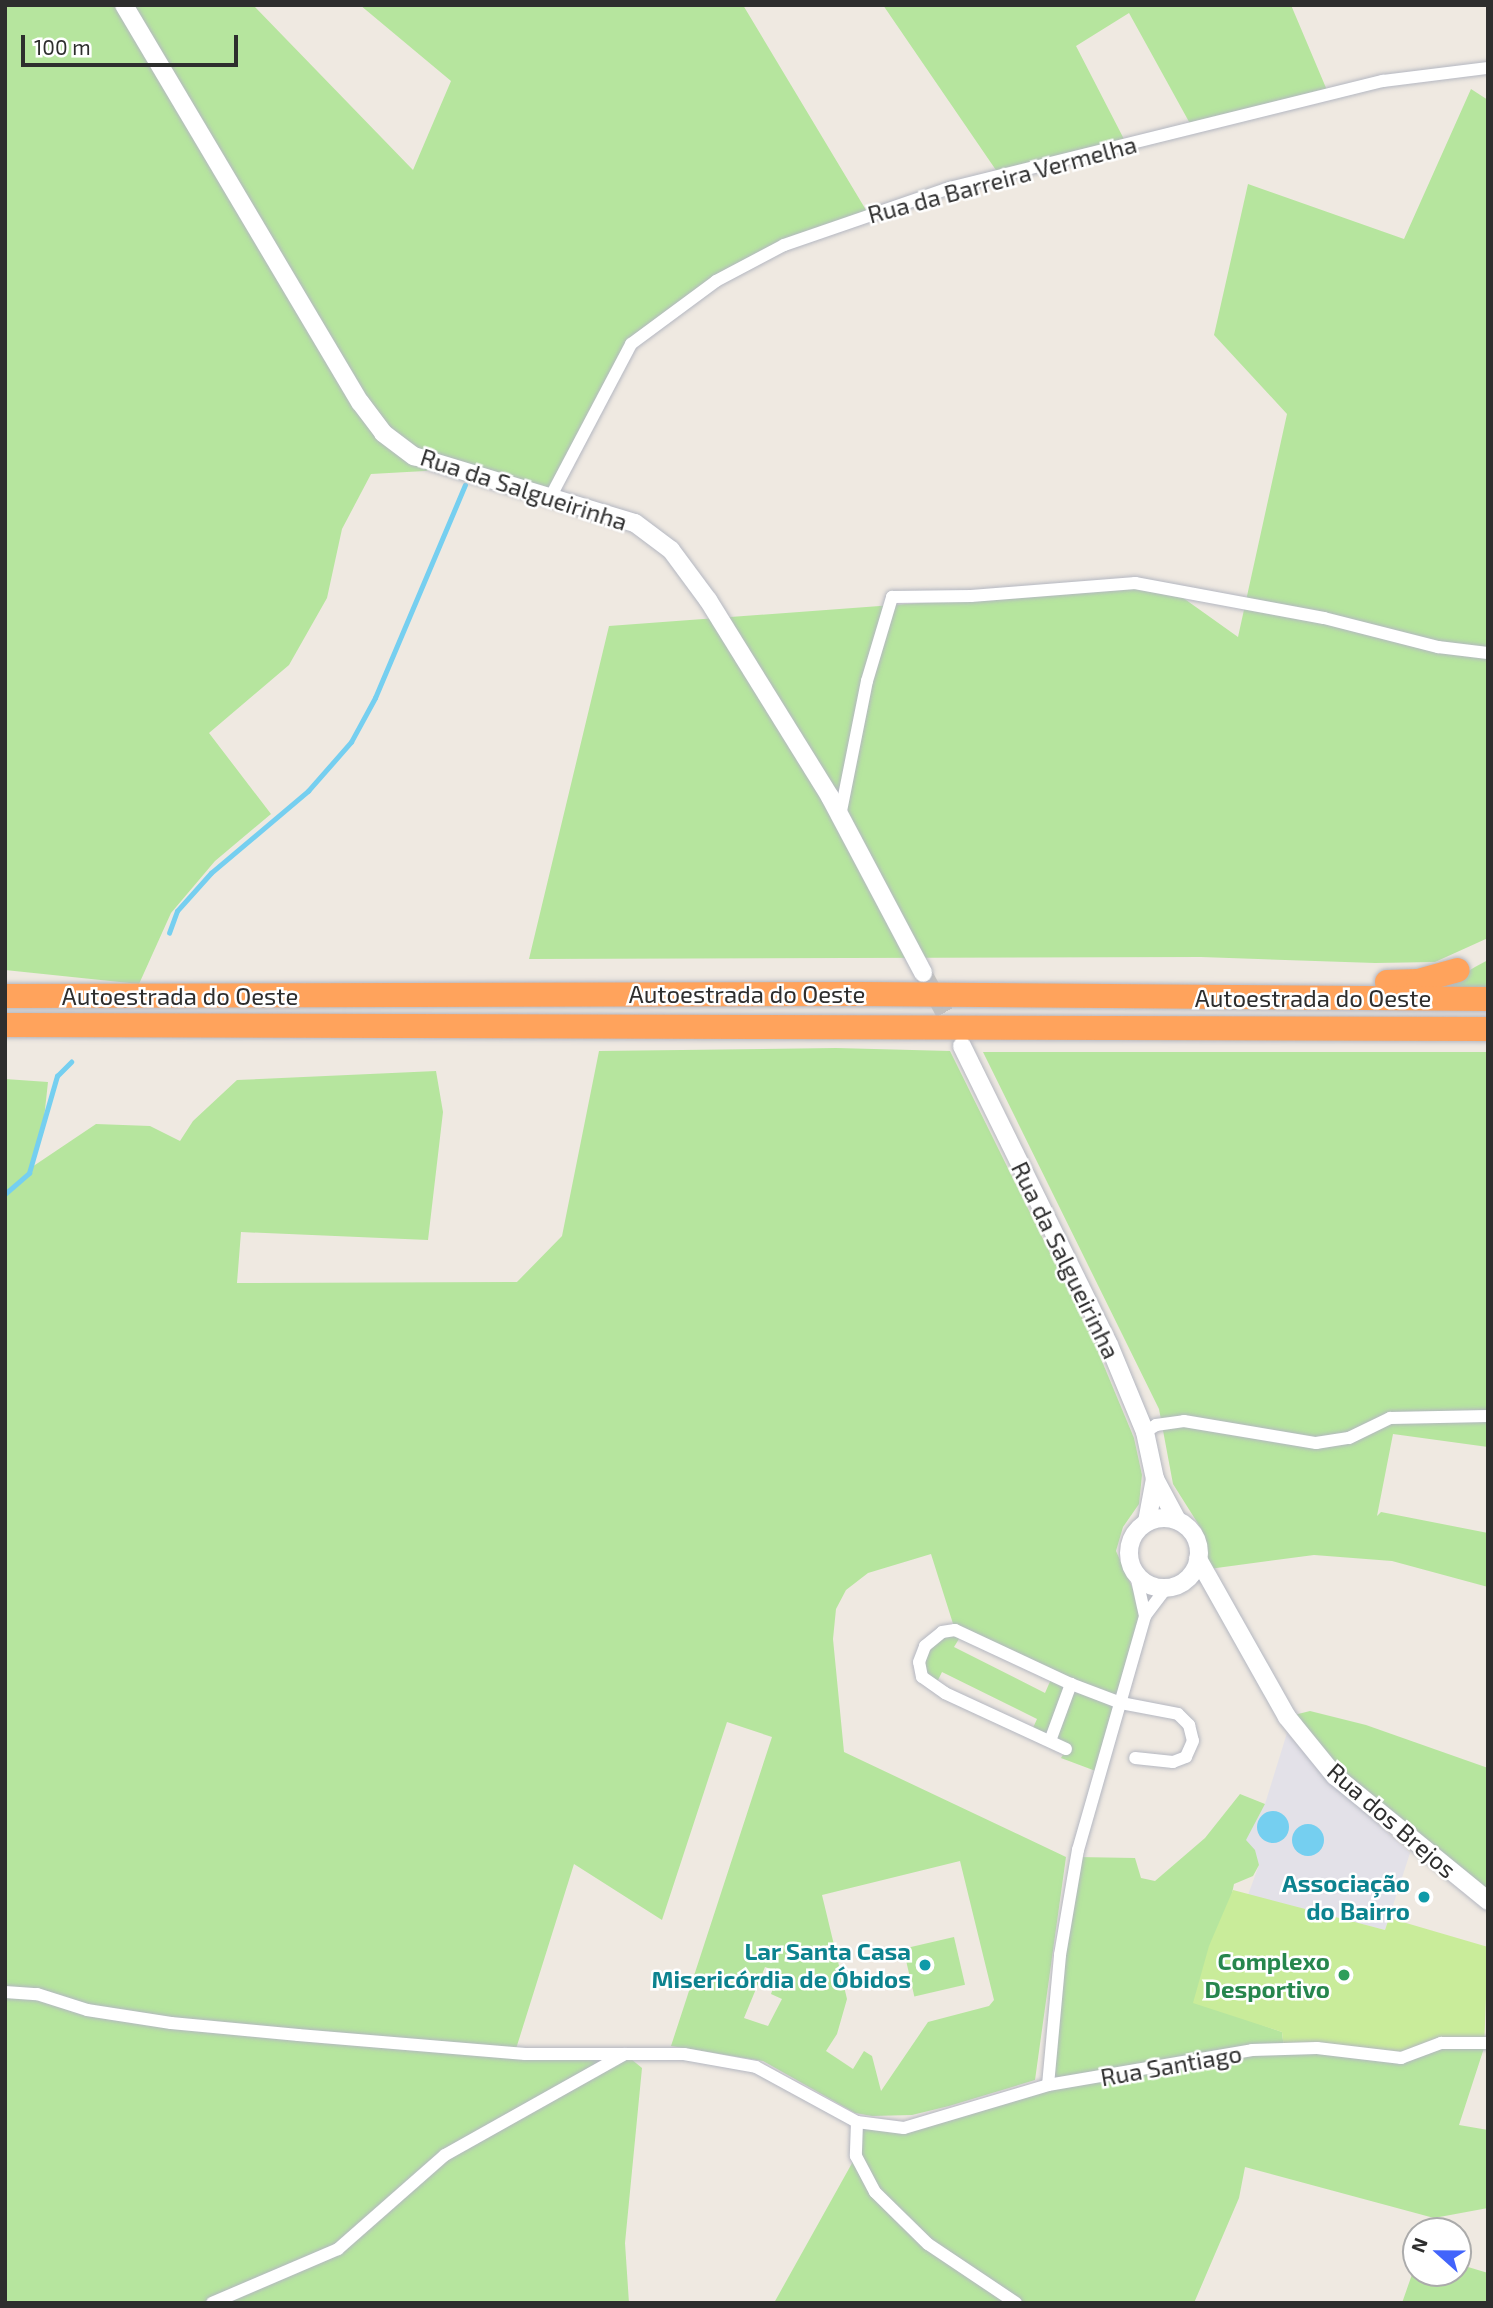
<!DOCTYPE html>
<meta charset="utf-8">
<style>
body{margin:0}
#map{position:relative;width:1493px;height:2308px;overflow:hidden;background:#efe9e1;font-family:"Exo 2",sans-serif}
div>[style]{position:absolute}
.industrial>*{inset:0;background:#e3e1e8}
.green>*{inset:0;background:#b6e59e;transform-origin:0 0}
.pitch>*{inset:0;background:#c9ec9a}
.water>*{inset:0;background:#75cff0}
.round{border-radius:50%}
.stream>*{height:4.5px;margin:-2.25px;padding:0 2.25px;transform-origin:2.25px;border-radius:2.25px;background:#75cff0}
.secondary-tunnel>*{height:18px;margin-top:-9px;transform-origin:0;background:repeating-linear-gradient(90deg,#c8c4bd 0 18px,transparent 0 27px)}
.roads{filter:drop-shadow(0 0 2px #b4b7c1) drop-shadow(0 0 2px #b4b7c1)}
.street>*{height:12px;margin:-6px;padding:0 6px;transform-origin:6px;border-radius:6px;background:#fff}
.secondary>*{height:18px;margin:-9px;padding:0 9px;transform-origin:9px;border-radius:9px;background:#fff}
.secondary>.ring{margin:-9px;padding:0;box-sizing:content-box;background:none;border:18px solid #fff;border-radius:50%}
.highway>*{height:24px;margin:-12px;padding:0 12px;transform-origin:12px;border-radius:12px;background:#ffa35c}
.dots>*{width:19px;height:19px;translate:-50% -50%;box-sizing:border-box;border:4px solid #fff;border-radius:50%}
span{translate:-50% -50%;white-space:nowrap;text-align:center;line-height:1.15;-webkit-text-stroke:5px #fff;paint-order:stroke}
.street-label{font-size:24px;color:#2e2e2e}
.culture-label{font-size:24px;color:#0d838f;font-weight:700}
.right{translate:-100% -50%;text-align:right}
.leisure-label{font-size:24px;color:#27864d;font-weight:700}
.frame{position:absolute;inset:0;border:7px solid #2e2e2e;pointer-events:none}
.north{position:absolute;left:1402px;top:2217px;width:70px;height:70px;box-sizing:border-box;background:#fff;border:2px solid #ababab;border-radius:50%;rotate:291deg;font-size:19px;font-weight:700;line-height:28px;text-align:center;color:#2e2e2e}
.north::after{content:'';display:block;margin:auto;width:24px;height:32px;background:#4264fb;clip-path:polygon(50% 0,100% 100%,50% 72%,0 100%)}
.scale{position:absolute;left:21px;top:35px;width:217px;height:32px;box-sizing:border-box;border:4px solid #2e2e2e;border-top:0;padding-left:9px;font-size:21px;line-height:24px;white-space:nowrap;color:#2e2e2e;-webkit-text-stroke:5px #fff;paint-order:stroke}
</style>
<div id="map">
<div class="industrial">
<div style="clip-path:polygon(1287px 1733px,1328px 1780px,1410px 1853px,1385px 1930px,1248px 1895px,1259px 1865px,1245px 1840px,1265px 1804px)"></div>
</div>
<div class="green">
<div style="clip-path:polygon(5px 5px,253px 5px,413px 170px,451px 81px,360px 5px,743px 5px,869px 215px,716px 281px,631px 344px,551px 496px,461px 469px,371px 474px,342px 529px,327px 598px,289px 665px,209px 733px,271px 814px,215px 861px,171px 913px,139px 984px,5px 970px)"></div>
<div style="clip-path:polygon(883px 5px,1291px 5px,1329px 95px,1193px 129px,1129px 13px,1076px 46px,1127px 145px,1000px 176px)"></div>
<div style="clip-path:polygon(1471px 89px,1488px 100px,1488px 938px,1435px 962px,1375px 963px,1201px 957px,529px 959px,609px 626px,1165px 585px,1238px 637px,1287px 414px,1214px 335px,1248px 184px,1404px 239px)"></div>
<div style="clip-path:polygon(1488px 960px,1488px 989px,1437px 990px,1475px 967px)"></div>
<div style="clip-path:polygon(evenodd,836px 1048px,950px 1051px,1094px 1342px,1134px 1438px,1142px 1475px,1139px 1504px,1123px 1527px,1116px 1551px,1145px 1616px,1101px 1773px,1061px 1758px,1066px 1750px,1031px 1732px,1037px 1719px,942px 1672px,935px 1686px,922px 1677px,925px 1646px,955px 1630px,931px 1554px,868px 1573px,846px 1590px,836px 1609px,833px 1639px,844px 1752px,1066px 1857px,1035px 2080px,949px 2106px,912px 2115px,872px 2116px,855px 2113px,763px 2061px,671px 2046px,772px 1737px,727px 1722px,662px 1920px,574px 1864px,515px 2052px,625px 2054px,642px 2068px,625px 2243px,629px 2303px,5px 2303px,5px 1079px,48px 1082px,43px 1128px,32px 1167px,96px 1124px,150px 1126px,180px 1141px,193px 1121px,237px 1080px,436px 1071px,443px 1112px,428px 1240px,241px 1232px,237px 1283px,517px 1282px,562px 1236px,599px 1051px,836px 1048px,962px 1634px,1052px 1677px,1045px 1693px,954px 1647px,962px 1634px,836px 1048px,960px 1861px,994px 2000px,989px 2006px,928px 2022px,881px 2091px,872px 2056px,864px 2051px,853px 2069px,826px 2051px,837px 2034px,847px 1999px,822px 1895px,960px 1861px,836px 1048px,765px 1967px,779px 1972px,771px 1994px,782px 1999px,768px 2026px,744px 2018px,765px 1967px)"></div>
<div style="clip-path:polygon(983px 1052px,1488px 1052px,1488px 1447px,1393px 1434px,1377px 1516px,1381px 1512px,1488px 1533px,1488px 1587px,1392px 1561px,1314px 1555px,1209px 1569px,1202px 1530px,1173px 1484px,1159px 1409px)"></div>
<div style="clip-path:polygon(1310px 1711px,1366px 1725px,1488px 1768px,1488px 1896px,1339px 1773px,1290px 1716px)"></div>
<div style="clip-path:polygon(1240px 1794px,1265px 1804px,1246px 1840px,1255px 1850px,1259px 1865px,1253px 1876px,1234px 1884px,1231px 1898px,1248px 2020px,1282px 2032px,1284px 2049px,1441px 2043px,1484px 2048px,1459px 2125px,1488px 2130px,1488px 2208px,1434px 2218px,1245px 2167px,1239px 2198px,1194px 2303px,774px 2303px,856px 2156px,857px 2122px,904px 2128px,1048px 2085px,1077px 1857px,1135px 1858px,1141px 1878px,1155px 1881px,1205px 1838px)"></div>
<div style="left:954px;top:1937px;width:49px;height:52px;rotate:77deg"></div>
<div style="clip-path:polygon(1416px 2263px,1416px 2273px,1458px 2273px,1458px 2264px,1488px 2273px,1488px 2303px,1402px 2303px)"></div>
</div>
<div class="pitch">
<div style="clip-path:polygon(1233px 1890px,1385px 1930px,1389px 1918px,1488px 1947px,1484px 2048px,1469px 2041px,1401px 2058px,1284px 2049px,1282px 2032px,1193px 2003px,1209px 1946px)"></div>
</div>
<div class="water">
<div class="round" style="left:1257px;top:1811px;width:32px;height:32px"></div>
<div class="round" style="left:1292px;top:1824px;width:32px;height:32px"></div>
</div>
<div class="stream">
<div style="left:169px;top:933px;width:23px;rotate:-70deg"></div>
<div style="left:177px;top:911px;width:51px;rotate:-48.2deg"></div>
<div style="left:211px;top:873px;width:127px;rotate:-40.2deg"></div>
<div style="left:308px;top:791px;width:65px;rotate:-48.7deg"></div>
<div style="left:351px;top:742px;width:50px;rotate:-61.4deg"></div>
<div style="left:375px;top:698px;width:231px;rotate:-67.1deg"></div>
<div style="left:5px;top:1194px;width:32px;rotate:-41deg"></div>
<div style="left:29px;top:1173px;width:101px;rotate:-73.9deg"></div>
<div style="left:57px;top:1076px;width:20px;rotate:-45deg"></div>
</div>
<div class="secondary-tunnel">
<div style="left:923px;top:973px;width:69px;rotate:61.6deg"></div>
</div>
<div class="roads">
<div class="street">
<div style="left:551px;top:496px;width:172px;rotate:-62.2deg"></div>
<div style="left:631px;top:344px;width:106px;rotate:-36.5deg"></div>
<div style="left:716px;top:281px;width:77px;rotate:-27.9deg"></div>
<div style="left:784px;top:245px;width:176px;rotate:-19deg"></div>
<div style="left:950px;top:188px;width:446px;rotate:-13.9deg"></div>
<div style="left:1383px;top:81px;width:106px;rotate:-7.1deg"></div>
<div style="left:840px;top:816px;width:138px;rotate:-78.7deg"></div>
<div style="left:867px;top:681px;width:88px;rotate:-73.4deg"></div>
<div style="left:892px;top:597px;width:79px;rotate:-0.7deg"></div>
<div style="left:971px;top:596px;width:165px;rotate:-4.5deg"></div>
<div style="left:1135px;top:583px;width:192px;rotate:10.5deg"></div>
<div style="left:1324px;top:618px;width:118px;rotate:14.3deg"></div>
<div style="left:1438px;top:647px;width:50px;rotate:6.8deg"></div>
<div style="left:1145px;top:1432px;width:13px;rotate:-32deg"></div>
<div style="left:1156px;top:1425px;width:28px;rotate:-8deg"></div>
<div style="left:1184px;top:1421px;width:134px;rotate:9.5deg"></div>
<div style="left:1316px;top:1443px;width:33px;rotate:-9deg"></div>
<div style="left:1349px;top:1438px;width:46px;rotate:-26deg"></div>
<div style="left:1390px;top:1418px;width:98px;rotate:-1.2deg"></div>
<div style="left:1136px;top:1575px;width:42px;rotate:77.6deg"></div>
<div style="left:1050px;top:1741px;width:61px;rotate:-69.8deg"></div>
<div style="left:1066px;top:1749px;width:133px;rotate:-155.2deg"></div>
<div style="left:945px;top:1693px;width:28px;rotate:-145deg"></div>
<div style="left:922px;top:1677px;width:15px;rotate:-101deg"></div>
<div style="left:919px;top:1662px;width:17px;rotate:-69deg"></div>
<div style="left:925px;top:1646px;width:22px;rotate:-39deg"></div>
<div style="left:942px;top:1632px;width:13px;rotate:-9deg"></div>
<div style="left:955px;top:1630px;width:128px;rotate:25deg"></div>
<div style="left:1071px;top:1684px;width:53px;rotate:20.8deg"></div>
<div style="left:1121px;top:1703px;width:58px;rotate:10.9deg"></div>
<div style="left:1178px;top:1714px;width:16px;rotate:45deg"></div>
<div style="left:1189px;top:1725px;width:16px;rotate:76deg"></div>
<div style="left:1193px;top:1741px;width:17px;rotate:114deg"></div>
<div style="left:1186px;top:1757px;width:14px;rotate:159deg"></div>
<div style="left:1173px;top:1762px;width:38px;rotate:-174deg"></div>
<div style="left:5px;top:1992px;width:32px;rotate:4deg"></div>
<div style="left:37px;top:1994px;width:52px;rotate:17.7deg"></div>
<div style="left:87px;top:2010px;width:85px;rotate:8.8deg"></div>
<div style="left:171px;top:2023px;width:128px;rotate:5.4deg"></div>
<div style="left:298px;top:2035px;width:228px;rotate:4.8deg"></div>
<div style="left:525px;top:2054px;width:159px"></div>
<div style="left:684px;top:2054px;width:73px;rotate:10.2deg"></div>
<div style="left:756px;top:2067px;width:115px;rotate:28.6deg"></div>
<div style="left:857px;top:2122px;width:47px;rotate:7.3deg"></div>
<div style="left:904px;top:2128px;width:150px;rotate:-16.6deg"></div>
<div style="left:1048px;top:2085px;width:207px;rotate:-9.7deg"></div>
<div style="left:1252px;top:2050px;width:65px;rotate:-1.8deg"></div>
<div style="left:1317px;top:2048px;width:85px;rotate:6.8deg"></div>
<div style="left:1401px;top:2058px;width:43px;rotate:-20.6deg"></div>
<div style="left:1441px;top:2043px;width:47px"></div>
<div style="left:1048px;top:2085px;width:131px;rotate:-84.7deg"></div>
<div style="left:1060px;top:1955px;width:107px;rotate:-80.3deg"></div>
<div style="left:1078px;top:1850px;width:243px;rotate:-74deg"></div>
<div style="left:1145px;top:1616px;width:35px;rotate:-53deg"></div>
<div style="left:857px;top:2122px;width:34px;rotate:92deg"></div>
<div style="left:856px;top:2156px;width:41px;rotate:62.2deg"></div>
<div style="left:875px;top:2192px;width:74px;rotate:44.5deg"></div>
<div style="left:928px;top:2244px;width:106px;rotate:33.8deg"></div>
<div style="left:212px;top:2303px;width:137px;rotate:-23.2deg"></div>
<div style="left:338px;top:2249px;width:142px;rotate:-41.3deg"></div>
<div style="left:445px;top:2155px;width:206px;rotate:-29.3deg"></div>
</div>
<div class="secondary">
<div style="left:124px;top:5px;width:462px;rotate:59.3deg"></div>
<div style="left:360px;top:402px;width:39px;rotate:53deg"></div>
<div style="left:383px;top:433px;width:39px;rotate:37deg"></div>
<div style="left:414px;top:456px;width:231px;rotate:16.9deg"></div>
<div style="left:635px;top:523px;width:45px;rotate:36.9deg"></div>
<div style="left:671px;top:550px;width:62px;rotate:53.5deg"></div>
<div style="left:708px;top:600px;width:232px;rotate:58.2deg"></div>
<div style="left:830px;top:797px;width:199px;rotate:62.1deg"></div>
<div style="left:962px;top:1046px;width:333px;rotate:63.8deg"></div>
<div style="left:1109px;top:1345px;width:94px;rotate:67.5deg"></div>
<div style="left:1145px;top:1432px;width:48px;rotate:78deg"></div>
<div style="left:1155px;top:1479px;width:47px;rotate:61.8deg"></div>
<div class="ring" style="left:1129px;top:1518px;width:52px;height:52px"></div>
<div style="left:1147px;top:1522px;width:44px;rotate:-79.5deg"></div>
<div style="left:1198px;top:1559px;width:181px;rotate:60.6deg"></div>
<div style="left:1287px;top:1717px;width:76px;rotate:50.9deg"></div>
<div style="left:1335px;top:1776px;width:198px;rotate:39.2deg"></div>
</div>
<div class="highway">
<div style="left:1387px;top:982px;width:31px;rotate:-2deg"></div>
<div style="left:1418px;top:981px;width:41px;rotate:-15.4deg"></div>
<div style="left:5px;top:996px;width:853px;rotate:-0.13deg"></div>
<div style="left:858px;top:994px;width:630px;rotate:0.45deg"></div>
<div style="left:5px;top:1025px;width:1483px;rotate:0.15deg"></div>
</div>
</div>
<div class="dots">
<div style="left:1424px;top:1897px;background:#0f9aa8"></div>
<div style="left:925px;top:1965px;background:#0f9aa8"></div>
<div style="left:1344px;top:1975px;background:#2e9e5b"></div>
</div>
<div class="street-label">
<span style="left:1002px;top:179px;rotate:-15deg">Rua da Barreira Vermelha</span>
<span style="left:524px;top:489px;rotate:18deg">Rua da Salgueirinha</span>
<span style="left:747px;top:994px">Autoestrada do Oeste</span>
<span style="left:180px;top:996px">Autoestrada do Oeste</span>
<span style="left:1313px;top:998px">Autoestrada do Oeste</span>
<span style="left:1066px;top:1260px;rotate:64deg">Rua da Salgueirinha</span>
<span style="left:1392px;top:1820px;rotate:41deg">Rua dos Brejos</span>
<span style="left:1171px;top:2065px;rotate:-10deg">Rua Santiago</span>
</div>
<div class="culture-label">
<span class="right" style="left:1410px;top:1897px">Associação<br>do Bairro</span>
<span class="right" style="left:911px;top:1965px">Lar Santa Casa<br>Misericórdia de Óbidos</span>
</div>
<div class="leisure-label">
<span class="right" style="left:1330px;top:1975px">Complexo<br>Desportivo</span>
</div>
<div class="frame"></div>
<div class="north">N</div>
<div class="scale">100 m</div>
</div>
